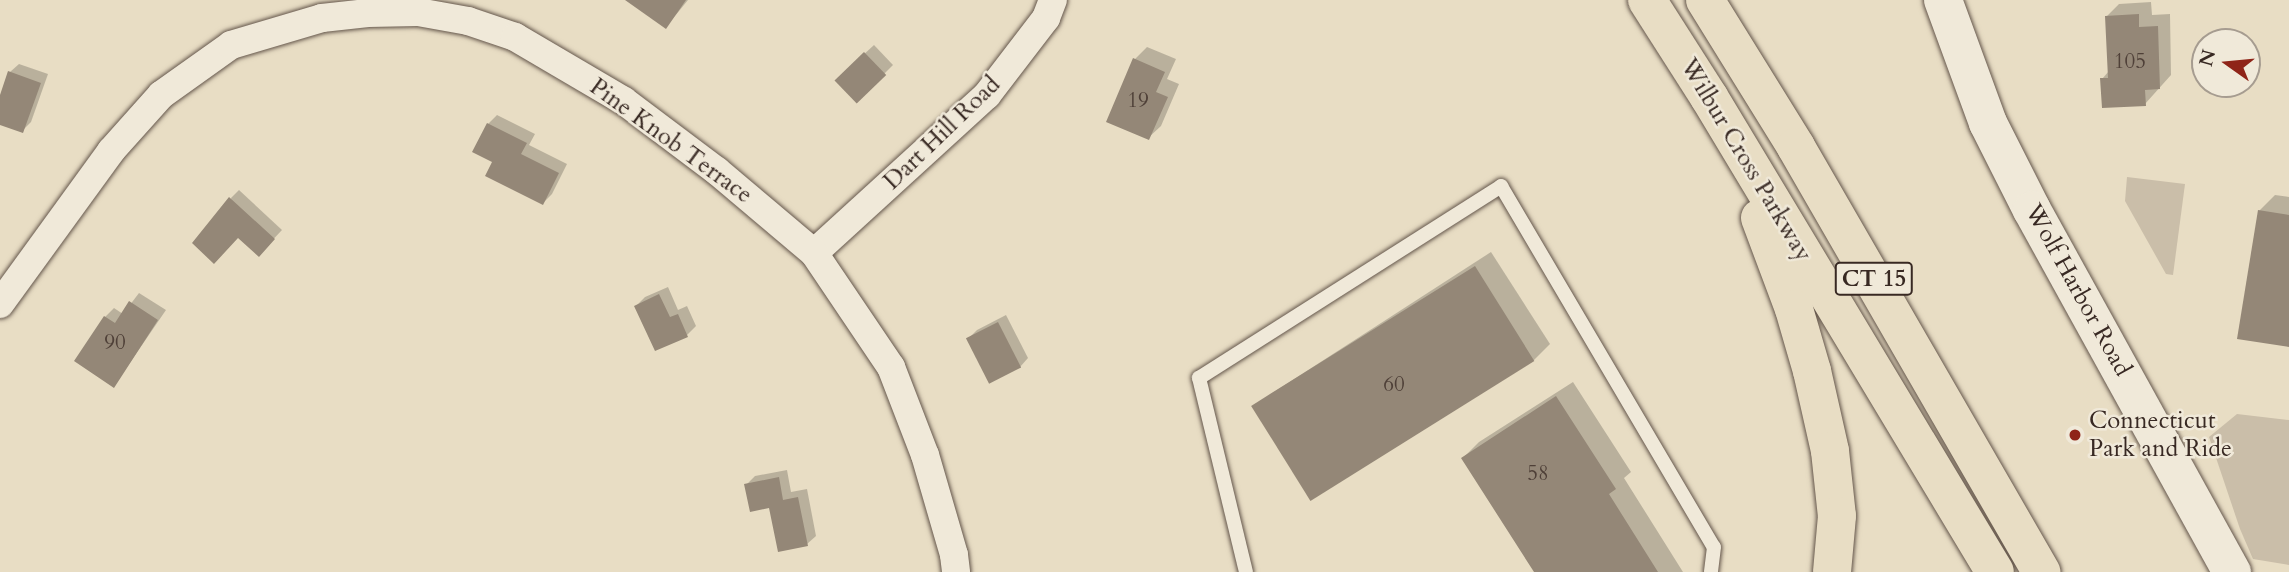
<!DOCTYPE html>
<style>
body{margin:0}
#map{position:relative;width:2289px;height:572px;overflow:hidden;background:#e8ddc4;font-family:Cardo,serif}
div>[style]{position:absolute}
.green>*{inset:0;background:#cabea9}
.shadow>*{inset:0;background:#0003}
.building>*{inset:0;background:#948777;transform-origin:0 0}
.roads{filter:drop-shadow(0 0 2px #64564b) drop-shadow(0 0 2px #64564b)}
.lane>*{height:14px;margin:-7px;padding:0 7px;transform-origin:7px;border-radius:7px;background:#f0e9d9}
.street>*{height:28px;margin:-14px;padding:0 14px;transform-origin:14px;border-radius:14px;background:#f0e9d9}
.secondary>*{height:38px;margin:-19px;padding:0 19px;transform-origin:19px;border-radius:19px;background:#f0e9d9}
.highway>*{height:38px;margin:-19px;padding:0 19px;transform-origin:19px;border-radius:19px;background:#e8ddc4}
.dots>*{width:19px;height:19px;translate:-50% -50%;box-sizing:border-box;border:4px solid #f0e9d9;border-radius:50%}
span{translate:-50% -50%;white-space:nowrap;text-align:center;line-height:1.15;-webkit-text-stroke:5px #f0e9d9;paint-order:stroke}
.number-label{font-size:21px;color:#4f4038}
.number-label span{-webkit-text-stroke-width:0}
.shield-label span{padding:2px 5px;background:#f0e9d9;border:2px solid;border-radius:5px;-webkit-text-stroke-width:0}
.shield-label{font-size:23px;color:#382923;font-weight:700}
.street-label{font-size:24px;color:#382923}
.poi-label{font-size:24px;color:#382923}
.left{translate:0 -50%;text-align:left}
.north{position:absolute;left:2191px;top:28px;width:70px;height:70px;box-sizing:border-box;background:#f0e9d9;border:2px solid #a69c90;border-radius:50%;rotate:285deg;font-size:19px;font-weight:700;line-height:28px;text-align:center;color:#382923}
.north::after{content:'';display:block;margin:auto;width:24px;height:32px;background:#8f2418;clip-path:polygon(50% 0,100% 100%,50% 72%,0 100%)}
</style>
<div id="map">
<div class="green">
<div style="clip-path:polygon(2127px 177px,2185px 184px,2173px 275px,2166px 274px,2125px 201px)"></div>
<div style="clip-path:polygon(2237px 414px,2289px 420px,2289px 565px,2253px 559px,2240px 529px,2209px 437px)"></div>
</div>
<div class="shadow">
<div style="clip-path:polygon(628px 0,688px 0,666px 27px)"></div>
<div style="clip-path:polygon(2151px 2px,2152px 15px,2170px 14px,2171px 75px,2145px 104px,2102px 79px,2109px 71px,2106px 17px,2119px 4px)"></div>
<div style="clip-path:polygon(874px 45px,893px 65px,884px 74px,836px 80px)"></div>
<div style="clip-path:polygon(1147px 47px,1176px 59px,1167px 79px,1179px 84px,1161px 126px,1148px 138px,1135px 59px)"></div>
<div style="clip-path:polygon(19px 64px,48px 74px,31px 122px,22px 131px,0 123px,0 100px,10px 72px)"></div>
<div style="clip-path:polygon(497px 115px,535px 134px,529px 145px,567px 164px,552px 194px,543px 203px,494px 162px,475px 152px,488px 124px)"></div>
<div style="clip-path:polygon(239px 190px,282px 230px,267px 246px,238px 236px,231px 198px)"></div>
<div style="clip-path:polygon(2275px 195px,2289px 197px,2289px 346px,2259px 211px)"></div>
<div style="clip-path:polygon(1491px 252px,1550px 344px,1534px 360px,1256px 409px,1271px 394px)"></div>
<div style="clip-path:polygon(668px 287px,678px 310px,687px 306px,696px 326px,687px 335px,636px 306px,645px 297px)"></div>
<div style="clip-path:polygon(139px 293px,166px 310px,114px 386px,105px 317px,114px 308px,123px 314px)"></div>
<div style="clip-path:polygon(1006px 315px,1028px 358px,1020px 367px,968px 339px,977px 330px)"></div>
<div style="clip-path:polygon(1573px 382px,1631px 472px,1624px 478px,1683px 572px,1536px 572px,1463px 458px,1479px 442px)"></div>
<div style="clip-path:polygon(787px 470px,791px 492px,807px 489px,816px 536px,807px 544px,746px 485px,755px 476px)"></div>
</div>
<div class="building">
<div style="clip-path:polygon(625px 0,686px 0,666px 29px)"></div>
<div style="clip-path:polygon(2139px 14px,2139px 27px,2158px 26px,2160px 89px,2145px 90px,2146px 106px,2102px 108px,2100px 78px,2108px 78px,2105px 16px)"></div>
<div style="left:864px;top:52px;width:32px;height:41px;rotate:46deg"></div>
<div style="clip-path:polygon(1133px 58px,1165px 72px,1156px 92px,1168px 97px,1149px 140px,1106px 122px)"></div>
<div style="clip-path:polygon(8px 71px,41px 83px,23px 133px,0 125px,0 95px)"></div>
<div style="clip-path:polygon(487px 123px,527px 143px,521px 154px,559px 173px,543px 205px,485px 176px,492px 162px,472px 152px)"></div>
<div style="clip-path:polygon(229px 197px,275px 239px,259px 257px,238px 238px,214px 264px,192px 243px)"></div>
<div style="clip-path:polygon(2258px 210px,2289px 215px,2289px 347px,2237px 339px)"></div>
<div style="left:1475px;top:266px;width:112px;height:264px;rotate:58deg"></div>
<div style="clip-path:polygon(659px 294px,670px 317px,678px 314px,688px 337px,655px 351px,634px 306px)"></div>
<div style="clip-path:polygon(129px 301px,158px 320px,114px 388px,74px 361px,104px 316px,115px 323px)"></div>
<div style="left:998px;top:322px;width:51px;height:36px;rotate:63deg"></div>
<div style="clip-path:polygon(1556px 396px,1616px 489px,1609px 494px,1658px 572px,1534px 572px,1461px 458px)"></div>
<div style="clip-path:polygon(779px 477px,783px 500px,798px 497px,808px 546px,778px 552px,769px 508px,750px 512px,744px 484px)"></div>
</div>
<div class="roads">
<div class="lane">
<div style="left:1246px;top:572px;width:200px;rotate:-103.6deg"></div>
<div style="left:1199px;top:378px;width:358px;rotate:-32.4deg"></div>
<div style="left:1501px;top:186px;width:419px;rotate:59.5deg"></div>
<div style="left:1714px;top:547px;width:25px;rotate:97deg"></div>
</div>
<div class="street">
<div style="left:814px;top:253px;width:234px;rotate:-42.4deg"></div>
<div style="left:987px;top:95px;width:97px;rotate:-52.5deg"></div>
<div style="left:1046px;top:18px;width:19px;rotate:-69deg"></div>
<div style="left:0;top:304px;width:189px;rotate:-54deg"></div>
<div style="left:111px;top:151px;width:75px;rotate:-48.2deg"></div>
<div style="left:161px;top:95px;width:86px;rotate:-35.5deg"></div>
<div style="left:231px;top:45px;width:95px;rotate:-16.5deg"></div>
<div style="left:322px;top:18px;width:46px;rotate:-6.2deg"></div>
<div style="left:368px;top:13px;width:50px;rotate:-1.1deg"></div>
<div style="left:418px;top:12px;width:51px;rotate:10.2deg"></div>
<div style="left:468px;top:21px;width:50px;rotate:18.8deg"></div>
<div style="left:515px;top:37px;width:126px;rotate:30.4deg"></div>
<div style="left:624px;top:101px;width:116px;rotate:37deg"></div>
<div style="left:717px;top:171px;width:127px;rotate:40.2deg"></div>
<div style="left:814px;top:253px;width:138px;rotate:56deg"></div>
<div style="left:891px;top:367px;width:94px;rotate:68.9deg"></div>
<div style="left:925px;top:455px;width:104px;rotate:73.8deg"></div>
<div style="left:954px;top:555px;width:17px;rotate:83deg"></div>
</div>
<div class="secondary">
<div style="left:1943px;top:0;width:131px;rotate:69.9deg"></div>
<div style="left:1988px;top:123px;width:97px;rotate:63.2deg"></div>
<div style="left:2032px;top:210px;width:414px;rotate:61.1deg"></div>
</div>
<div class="highway">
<div style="left:1647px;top:0;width:115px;rotate:57.4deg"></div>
<div style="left:1709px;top:97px;width:554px;rotate:58.95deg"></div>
<div style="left:1705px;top:0;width:173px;rotate:58.2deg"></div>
<div style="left:1796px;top:147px;width:491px;rotate:60deg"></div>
<div style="left:1760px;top:218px;width:97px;rotate:69.5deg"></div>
<div style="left:1794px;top:309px;width:65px;rotate:73.8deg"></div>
<div style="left:1812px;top:371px;width:82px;rotate:77.3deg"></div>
<div style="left:1830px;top:451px;width:65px;rotate:83.9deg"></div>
<div style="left:1837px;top:516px;width:56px;rotate:95.1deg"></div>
</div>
</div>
<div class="dots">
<div style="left:2075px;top:435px;background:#8f2418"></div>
</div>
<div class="number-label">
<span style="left:2130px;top:62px">105</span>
<span style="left:1138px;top:101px">19</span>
<span style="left:115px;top:343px">90</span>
<span style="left:1394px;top:385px">60</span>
<span style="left:1538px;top:474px">58</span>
</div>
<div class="shield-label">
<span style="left:1874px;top:279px">CT 15</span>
</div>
<div class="street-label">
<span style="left:942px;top:133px;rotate:-44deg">Dart Hill Road</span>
<span style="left:671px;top:141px;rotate:36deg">Pine Knob Terrace</span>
<span style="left:1746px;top:160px;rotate:59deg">Wilbur Cross Parkway</span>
<span style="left:2078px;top:290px;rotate:61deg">Wolf Harbor Road</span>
</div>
<div class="poi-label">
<span class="left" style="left:2089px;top:435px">Connecticut<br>Park and Ride</span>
</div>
<div class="north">N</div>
</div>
